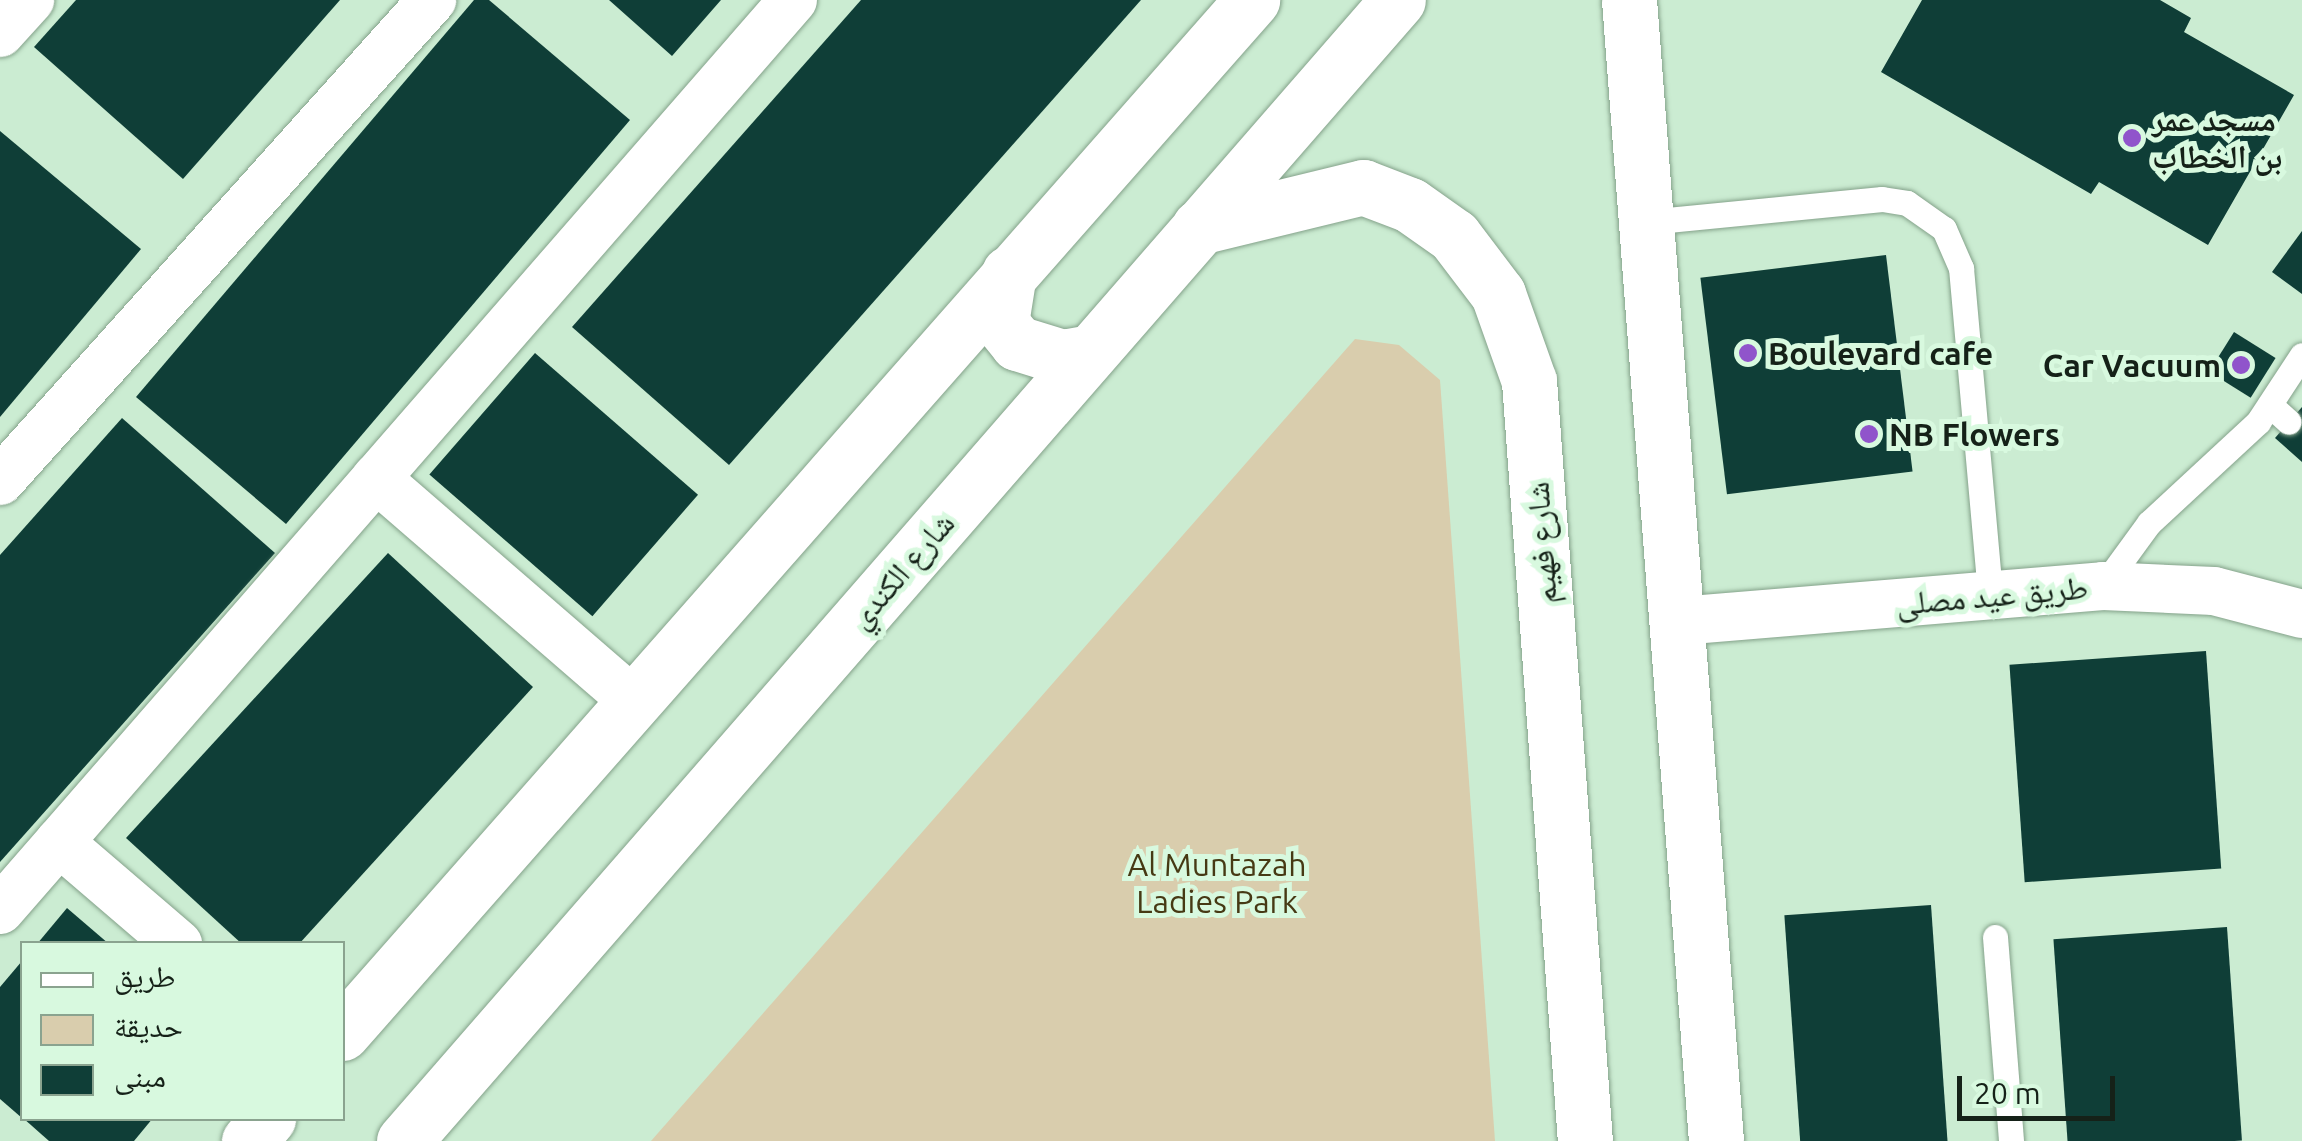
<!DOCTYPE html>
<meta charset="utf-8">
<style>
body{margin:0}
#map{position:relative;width:2302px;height:1141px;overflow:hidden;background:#cbecd2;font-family:Ubuntu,"Noto Naskh Arabic",sans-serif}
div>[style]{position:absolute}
.green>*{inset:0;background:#d9cdad}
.building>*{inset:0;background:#0f3e37;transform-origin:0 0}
.roads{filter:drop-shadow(0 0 2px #84a28a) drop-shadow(0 0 2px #84a28a)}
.service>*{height:25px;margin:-12.5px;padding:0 12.5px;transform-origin:12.5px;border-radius:12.5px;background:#fff}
.minor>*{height:48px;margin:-24px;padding:0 24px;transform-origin:24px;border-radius:24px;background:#fff}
.tertiary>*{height:55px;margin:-27.5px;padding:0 27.5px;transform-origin:27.5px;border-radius:27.5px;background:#fff}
.dots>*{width:28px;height:28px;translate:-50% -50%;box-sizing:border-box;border:5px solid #d8f9df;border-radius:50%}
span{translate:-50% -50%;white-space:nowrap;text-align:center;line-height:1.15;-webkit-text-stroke:10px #d8f9df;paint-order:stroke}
.poi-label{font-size:32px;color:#152118;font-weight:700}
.left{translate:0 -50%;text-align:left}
.right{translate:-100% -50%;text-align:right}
.street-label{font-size:32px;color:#152118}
.park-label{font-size:32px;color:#463914}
.legend{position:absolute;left:20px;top:941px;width:325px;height:180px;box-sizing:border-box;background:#d8f9df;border:2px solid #8aa38f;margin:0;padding:12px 18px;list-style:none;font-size:30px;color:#152118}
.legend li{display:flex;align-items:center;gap:20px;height:50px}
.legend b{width:50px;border:2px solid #8aa38f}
.scale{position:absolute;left:1957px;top:1076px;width:158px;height:45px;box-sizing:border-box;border:5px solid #152118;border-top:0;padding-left:12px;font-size:30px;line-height:35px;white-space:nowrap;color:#152118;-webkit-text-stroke:8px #d8f9df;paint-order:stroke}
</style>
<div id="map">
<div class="green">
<div style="clip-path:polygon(1355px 339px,1399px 345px,1440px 380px,1495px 1141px,651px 1141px)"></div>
</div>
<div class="building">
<div style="clip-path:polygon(76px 0,340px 0,183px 179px,34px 47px)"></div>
<div style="clip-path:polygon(474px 0,489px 0,630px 120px,286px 524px,136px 397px)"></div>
<div style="clip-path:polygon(609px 0,721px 0,672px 56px)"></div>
<div style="clip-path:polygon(861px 0,1141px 0,729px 465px,572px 327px)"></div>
<div style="clip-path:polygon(1922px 0,2160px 0,2191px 18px,2184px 32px,2294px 95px,2208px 245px,2099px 182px,2091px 194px,1881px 72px)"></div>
<div style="clip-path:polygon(0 131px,141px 249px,0 417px)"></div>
<div style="clip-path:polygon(2302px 231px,2302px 294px,2272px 272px)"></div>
<div style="left:1886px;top:255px;width:218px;height:187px;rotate:83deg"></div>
<div style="left:2234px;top:332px;width:49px;height:47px;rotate:32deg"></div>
<div style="left:535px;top:353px;width:216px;height:161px;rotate:41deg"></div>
<div style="clip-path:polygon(2302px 407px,2302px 462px,2275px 438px)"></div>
<div style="clip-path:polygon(122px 418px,275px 553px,0 862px,0 555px)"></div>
<div style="clip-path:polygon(388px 553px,533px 687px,299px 944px,242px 944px,126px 838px)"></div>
<div style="left:2206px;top:651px;width:218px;height:197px;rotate:86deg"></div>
<div style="left:1931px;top:905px;width:237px;height:147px;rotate:86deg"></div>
<div style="clip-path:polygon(67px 908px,109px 944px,37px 944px)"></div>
<div style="left:2227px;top:927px;width:214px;height:174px;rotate:86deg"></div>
<div style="clip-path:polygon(22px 961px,22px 1118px,0 1099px,0 987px)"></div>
<div style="clip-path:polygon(23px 1118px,153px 1118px,134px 1141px,49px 1141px)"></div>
</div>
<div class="roads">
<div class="service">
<div style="left:1647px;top:222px;width:236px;rotate:-5.6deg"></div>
<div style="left:1882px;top:199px;width:25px;rotate:9deg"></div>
<div style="left:1907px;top:203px;width:45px;rotate:35.1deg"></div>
<div style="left:1944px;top:229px;width:43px;rotate:66.4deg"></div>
<div style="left:1961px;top:268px;width:329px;rotate:84.9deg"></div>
<div style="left:2270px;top:405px;width:25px;rotate:42deg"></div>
<div style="left:2103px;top:586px;width:78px;rotate:-53.9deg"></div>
<div style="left:2149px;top:523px;width:149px;rotate:-42.8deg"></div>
<div style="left:2258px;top:422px;width:80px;rotate:-56.7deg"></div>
<div style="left:1995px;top:937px;width:205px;rotate:85.5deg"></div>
</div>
<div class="minor">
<div style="left:0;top:33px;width:45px;rotate:-47.7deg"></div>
<div style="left:376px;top:478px;width:342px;rotate:40.9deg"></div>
<div style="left:0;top:481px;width:647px;rotate:-48.07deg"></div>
<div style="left:1679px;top:621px;width:425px;rotate:-4.7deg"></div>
<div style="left:2103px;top:586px;width:111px;rotate:2.6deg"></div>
<div style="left:2214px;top:591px;width:91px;rotate:14.6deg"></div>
<div style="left:59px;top:842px;width:157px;rotate:40.6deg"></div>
<div style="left:0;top:910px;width:1207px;rotate:-48.93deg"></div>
</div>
<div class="tertiary">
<div style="left:1629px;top:0;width:1144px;rotate:85.64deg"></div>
<div style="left:1199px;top:227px;width:169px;rotate:-13.7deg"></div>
<div style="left:1363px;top:187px;width:50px;rotate:21deg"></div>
<div style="left:1410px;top:205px;width:54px;rotate:35.2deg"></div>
<div style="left:1454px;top:236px;width:73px;rotate:52.8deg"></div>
<div style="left:1498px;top:294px;width:92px;rotate:70.4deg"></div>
<div style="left:1529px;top:381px;width:762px;rotate:85.79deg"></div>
<div style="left:1009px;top:273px;width:51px;rotate:99.1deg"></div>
<div style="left:1001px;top:323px;width:26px;rotate:51deg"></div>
<div style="left:1017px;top:343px;width:47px;rotate:17.3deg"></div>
<div style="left:1062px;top:357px;width:29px;rotate:-10deg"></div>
<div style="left:342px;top:1033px;width:1377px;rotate:-48.62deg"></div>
<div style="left:249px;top:1141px;width:30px;rotate:-50deg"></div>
<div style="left:404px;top:1141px;width:1513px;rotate:-48.94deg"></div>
</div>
</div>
<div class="dots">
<div style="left:2132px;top:138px;background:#9054cb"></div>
<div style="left:1748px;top:353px;background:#9054cb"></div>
<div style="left:2241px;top:365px;background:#9054cb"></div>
<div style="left:1869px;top:434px;background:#9054cb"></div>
</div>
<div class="poi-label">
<span class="left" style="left:2152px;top:138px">مسجد عمر<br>بن الخطاب</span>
<span class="left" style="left:1768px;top:353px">Boulevard cafe</span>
<span class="right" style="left:2221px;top:365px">Car Vacuum</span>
<span class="left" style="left:1889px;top:434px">NB Flowers</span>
</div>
<div class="street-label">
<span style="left:1541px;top:543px;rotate:-94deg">شارع فهيم</span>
<span style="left:901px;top:570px;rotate:-49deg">شارع الكندي</span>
<span style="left:1992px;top:595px;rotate:-5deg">طريق عيد مصلى</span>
</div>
<div class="park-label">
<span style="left:1217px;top:883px">Al Muntazah<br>Ladies Park</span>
</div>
<ul class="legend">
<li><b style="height:12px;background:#fff"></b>طريق</li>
<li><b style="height:28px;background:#d9cdad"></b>حديقة</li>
<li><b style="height:28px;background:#0f3e37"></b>مبنى</li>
</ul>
<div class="scale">20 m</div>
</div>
